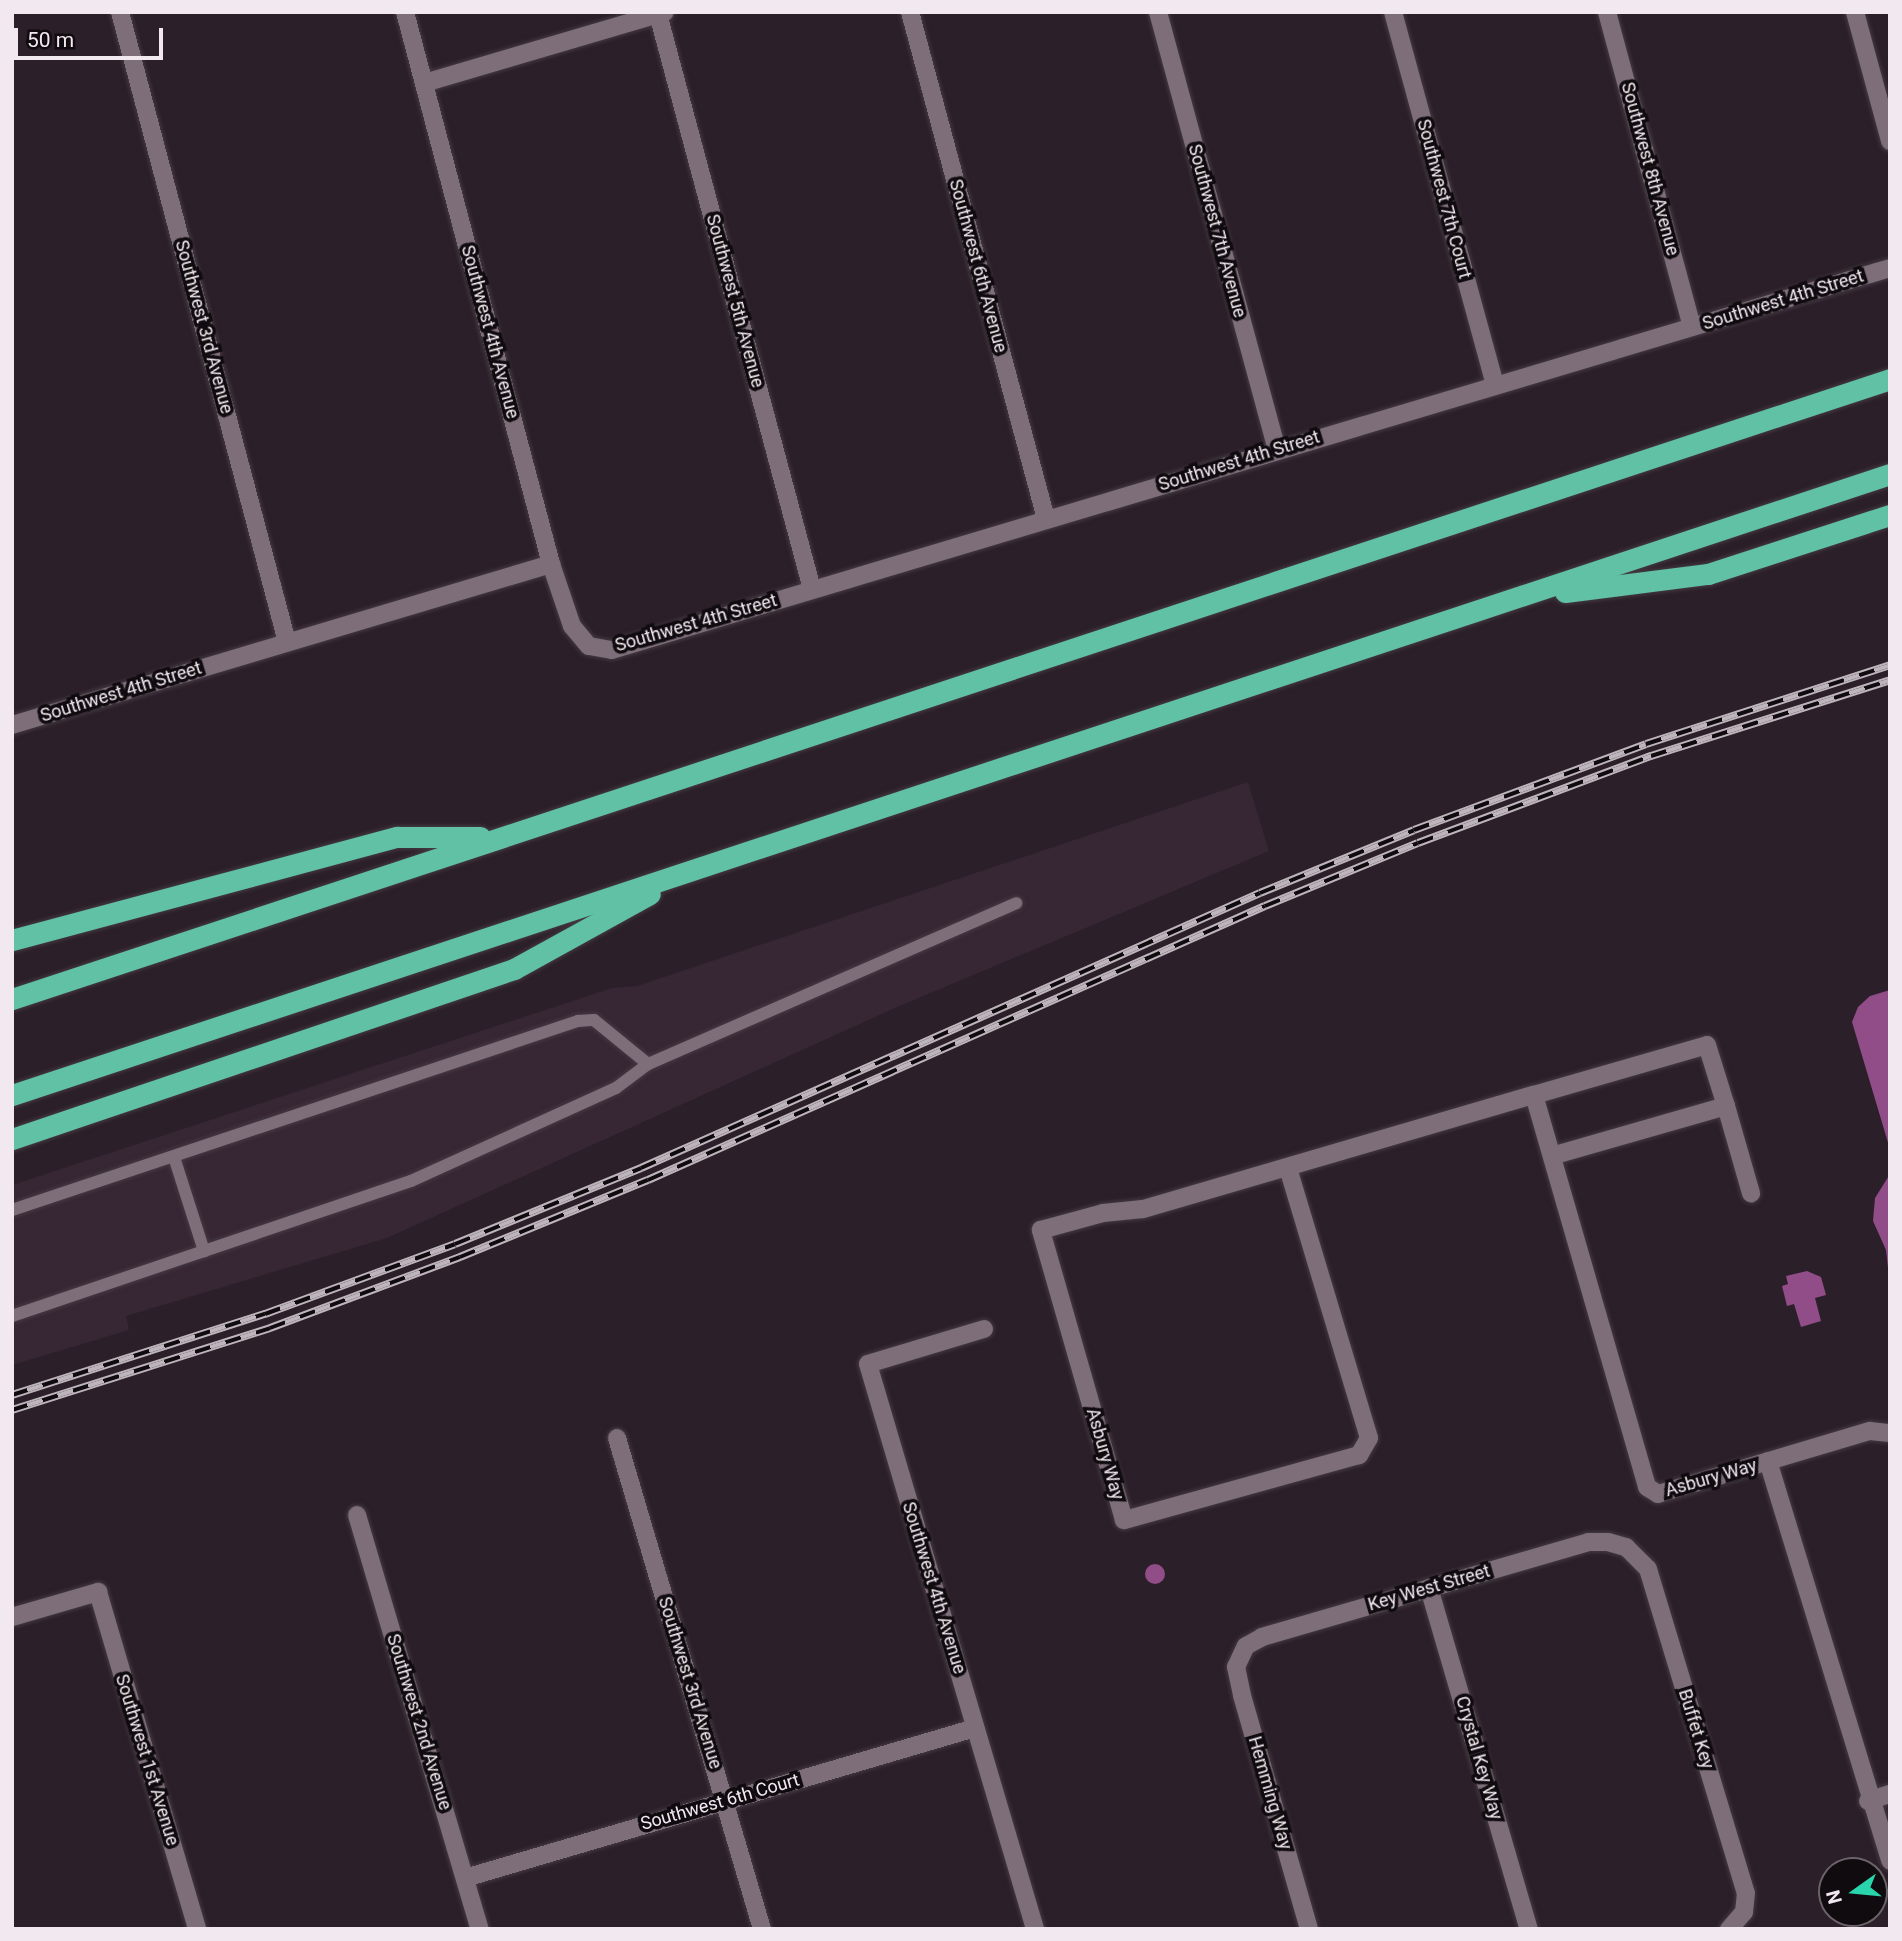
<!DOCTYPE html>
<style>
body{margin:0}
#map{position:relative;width:1902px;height:1941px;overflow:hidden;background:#2b1f29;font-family:Roboto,sans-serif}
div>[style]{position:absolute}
.built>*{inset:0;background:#372634}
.water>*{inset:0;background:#914d88}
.round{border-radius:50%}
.roads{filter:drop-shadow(0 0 2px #443a43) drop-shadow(0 0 2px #443a43)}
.lane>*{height:12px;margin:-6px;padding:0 6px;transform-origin:6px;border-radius:6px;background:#7d6e7a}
.street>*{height:18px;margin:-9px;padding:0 9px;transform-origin:9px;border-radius:9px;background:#7d6e7a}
.highway>*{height:21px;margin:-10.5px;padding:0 10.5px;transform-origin:10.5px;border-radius:10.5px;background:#60c1a5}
.rail>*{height:8px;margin-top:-4px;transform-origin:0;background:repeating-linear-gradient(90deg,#100b0f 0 16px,#beb5bc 0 32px);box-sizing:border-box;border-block:2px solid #beb5bc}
span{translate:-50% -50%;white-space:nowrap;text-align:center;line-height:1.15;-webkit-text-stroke:7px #100b0f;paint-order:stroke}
.street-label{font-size:18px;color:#f2e9f0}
.frame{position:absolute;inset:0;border:14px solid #f2e9f0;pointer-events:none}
.north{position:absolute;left:1818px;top:1857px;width:70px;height:70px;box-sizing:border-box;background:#100b0f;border:2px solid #6a6469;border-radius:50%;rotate:255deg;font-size:19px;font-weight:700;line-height:28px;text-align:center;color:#f2e9f0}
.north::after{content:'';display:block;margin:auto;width:24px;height:32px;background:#28d5ad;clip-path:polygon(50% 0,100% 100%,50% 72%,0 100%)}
.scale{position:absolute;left:14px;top:28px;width:149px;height:32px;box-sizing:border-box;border:4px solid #f2e9f0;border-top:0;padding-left:9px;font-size:21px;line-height:24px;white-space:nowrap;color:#f2e9f0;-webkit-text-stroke:5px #100b0f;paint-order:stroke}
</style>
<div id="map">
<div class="built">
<div style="clip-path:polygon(1248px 782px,1269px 851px,895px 1008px,387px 1238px,126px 1316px,129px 1330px,12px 1365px,12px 1185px,612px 988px,637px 986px)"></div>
</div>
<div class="water">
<div style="clip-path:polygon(1890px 990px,1890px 1286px,1886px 1250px,1873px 1221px,1875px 1198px,1890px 1174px,1889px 1146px,1852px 1022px,1858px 1007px,1870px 996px)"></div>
<div style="clip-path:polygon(1807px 1271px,1821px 1277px,1826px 1295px,1815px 1298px,1821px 1321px,1801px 1327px,1794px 1304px,1787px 1306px,1782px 1286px,1788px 1284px,1786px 1276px)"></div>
<div class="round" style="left:1145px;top:1564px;width:20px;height:20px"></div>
</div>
<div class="roads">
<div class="lane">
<div style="left:174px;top:1157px;width:99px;rotate:72.3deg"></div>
<div style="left:12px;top:1210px;width:597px;rotate:-18.47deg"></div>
<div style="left:578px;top:1021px;width:16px;rotate:-4deg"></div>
<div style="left:594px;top:1020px;width:70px;rotate:39.2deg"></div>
<div style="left:12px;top:1316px;width:421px;rotate:-18.7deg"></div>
<div style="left:411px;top:1181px;width:225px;rotate:-24.4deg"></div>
<div style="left:616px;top:1088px;width:40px;rotate:-37deg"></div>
<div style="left:648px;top:1064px;width:402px;rotate:-23.6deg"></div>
</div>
<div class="street">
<div style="left:120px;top:12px;width:652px;rotate:75.15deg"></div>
<div style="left:405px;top:12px;width:571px;rotate:75.18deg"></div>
<div style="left:551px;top:564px;width:65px;rotate:71.3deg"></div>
<div style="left:572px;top:626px;width:26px;rotate:50deg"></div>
<div style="left:589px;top:646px;width:23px;rotate:10deg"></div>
<div style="left:612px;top:650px;width:1334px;rotate:-16.64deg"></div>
<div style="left:910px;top:12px;width:525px;rotate:74.98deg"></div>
<div style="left:1158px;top:12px;width:454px;rotate:74.8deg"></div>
<div style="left:1393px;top:12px;width:387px;rotate:74.7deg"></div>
<div style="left:1607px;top:12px;width:325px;rotate:74.9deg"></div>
<div style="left:1855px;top:12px;width:134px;rotate:74.8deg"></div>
<div style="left:658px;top:14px;width:595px;rotate:75.01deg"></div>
<div style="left:424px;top:83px;width:251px;rotate:-16.4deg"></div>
<div style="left:12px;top:725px;width:563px;rotate:-16.63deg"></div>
<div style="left:1534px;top:1095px;width:180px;rotate:-16.1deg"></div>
<div style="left:1707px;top:1045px;width:64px;rotate:72.7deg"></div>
<div style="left:1726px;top:1106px;width:181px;rotate:164deg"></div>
<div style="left:1726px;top:1106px;width:91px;rotate:74deg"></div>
<div style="left:1288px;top:1168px;width:282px;rotate:73.3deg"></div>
<div style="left:1369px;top:1438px;width:20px;rotate:120deg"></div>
<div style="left:1359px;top:1455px;width:244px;rotate:164.5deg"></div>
<div style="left:1124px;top:1520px;width:302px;rotate:-106deg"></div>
<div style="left:1041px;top:1230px;width:64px;rotate:-15.3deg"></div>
<div style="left:1103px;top:1213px;width:40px;rotate:-5.7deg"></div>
<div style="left:1143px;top:1209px;width:407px;rotate:-16.3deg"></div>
<div style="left:1534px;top:1095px;width:408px;rotate:73.9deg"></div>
<div style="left:1647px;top:1487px;width:13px;rotate:32deg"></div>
<div style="left:1658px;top:1494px;width:221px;rotate:-16.6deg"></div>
<div style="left:1870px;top:1431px;width:20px;rotate:6deg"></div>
<div style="left:984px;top:1329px;width:121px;rotate:163.2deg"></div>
<div style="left:868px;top:1364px;width:589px;rotate:73.53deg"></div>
<div style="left:617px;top:1438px;width:512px;rotate:73.55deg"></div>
<div style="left:1768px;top:1461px;width:418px;rotate:73deg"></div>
<div style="left:357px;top:1515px;width:432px;rotate:73.5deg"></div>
<div style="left:1429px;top:1588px;width:355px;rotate:73.7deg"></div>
<div style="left:12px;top:1617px;width:90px;rotate:-16.2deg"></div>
<div style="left:98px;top:1592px;width:351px;rotate:73.6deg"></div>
<div style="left:1868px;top:1801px;width:23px;rotate:-18deg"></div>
<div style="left:465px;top:1878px;width:532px;rotate:-16.39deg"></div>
<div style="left:1309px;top:1929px;width:243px;rotate:-106deg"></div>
<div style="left:1242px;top:1695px;width:29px;rotate:-102deg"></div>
<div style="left:1236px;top:1667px;width:23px;rotate:-65deg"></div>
<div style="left:1246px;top:1646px;width:18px;rotate:-29deg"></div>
<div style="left:1262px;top:1637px;width:340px;rotate:-16.2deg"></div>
<div style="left:1588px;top:1542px;width:20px"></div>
<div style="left:1608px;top:1542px;width:19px;rotate:16deg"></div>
<div style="left:1626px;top:1547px;width:31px;rotate:45deg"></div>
<div style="left:1648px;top:1569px;width:338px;rotate:73.2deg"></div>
<div style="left:1746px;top:1893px;width:19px;rotate:96deg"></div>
<div style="left:1744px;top:1912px;width:23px;rotate:131deg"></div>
</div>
<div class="highway">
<div style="left:1565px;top:592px;width:144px;rotate:-7.2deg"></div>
<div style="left:1708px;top:574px;width:191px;rotate:-18deg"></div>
<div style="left:12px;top:940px;width:399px;rotate:-15deg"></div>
<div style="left:397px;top:837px;width:83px"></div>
<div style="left:12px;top:999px;width:1978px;rotate:-18.27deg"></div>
<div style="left:12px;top:1095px;width:1978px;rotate:-18.3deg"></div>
<div style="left:12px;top:1139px;width:530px;rotate:-18.71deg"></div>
<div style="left:514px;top:969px;width:155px;rotate:-28.9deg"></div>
</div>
</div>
<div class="rail">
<div style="left:12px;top:1395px;width:266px;rotate:-17.8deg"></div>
<div style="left:265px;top:1314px;width:202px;rotate:-20.2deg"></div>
<div style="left:455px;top:1244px;width:201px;rotate:-22.2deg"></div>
<div style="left:641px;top:1168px;width:677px;rotate:-23.95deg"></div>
<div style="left:1260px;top:893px;width:166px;rotate:-22.2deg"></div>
<div style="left:1414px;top:830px;width:247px;rotate:-20.3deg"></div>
<div style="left:1646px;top:744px;width:256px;rotate:-17.9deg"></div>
<div style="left:12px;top:1410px;width:271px;rotate:-17.6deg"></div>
<div style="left:270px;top:1328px;width:203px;rotate:-20.5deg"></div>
<div style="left:460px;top:1257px;width:203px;rotate:-22.3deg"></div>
<div style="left:648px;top:1180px;width:675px;rotate:-23.95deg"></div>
<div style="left:1265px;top:906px;width:165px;rotate:-22.4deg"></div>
<div style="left:1418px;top:843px;width:249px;rotate:-20.5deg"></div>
<div style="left:1651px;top:756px;width:251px;rotate:-17.6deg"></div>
</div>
<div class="street-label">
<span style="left:1650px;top:169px;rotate:75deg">Southwest 8th Avenue</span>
<span style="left:1444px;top:199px;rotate:75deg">Southwest 7th Court</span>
<span style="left:1217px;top:231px;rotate:75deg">Southwest 7th Avenue</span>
<span style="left:978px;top:266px;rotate:75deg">Southwest 6th Avenue</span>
<span style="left:1783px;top:300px;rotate:-17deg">Southwest 4th Street</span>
<span style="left:735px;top:301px;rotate:75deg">Southwest 5th Avenue</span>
<span style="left:204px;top:327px;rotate:75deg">Southwest 3rd Avenue</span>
<span style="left:490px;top:332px;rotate:75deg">Southwest 4th Avenue</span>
<span style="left:1239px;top:461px;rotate:-17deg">Southwest 4th Street</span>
<span style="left:696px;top:623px;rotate:-16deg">Southwest 4th Street</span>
<span style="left:121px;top:692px;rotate:-17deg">Southwest 4th Street</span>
<span style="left:1105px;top:1454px;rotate:74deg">Asbury Way</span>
<span style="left:1711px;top:1478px;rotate:-16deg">Asbury Way</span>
<span style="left:934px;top:1588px;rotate:73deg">Southwest 4th Avenue</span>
<span style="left:1429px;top:1588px;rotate:-16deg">Key West Street</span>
<span style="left:690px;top:1683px;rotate:73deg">Southwest 3rd Avenue</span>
<span style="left:419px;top:1722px;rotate:73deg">Southwest 2nd Avenue</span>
<span style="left:1696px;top:1729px;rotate:73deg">Buffet Key</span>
<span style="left:1479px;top:1758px;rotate:74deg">Crystal Key Way</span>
<span style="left:147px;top:1760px;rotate:73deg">Southwest 1st Avenue</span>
<span style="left:1270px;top:1793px;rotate:74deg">Hemming Way</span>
<span style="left:720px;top:1802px;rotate:-16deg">Southwest 6th Court</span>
</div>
<div class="frame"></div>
<div class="north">N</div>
<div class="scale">50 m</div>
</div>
